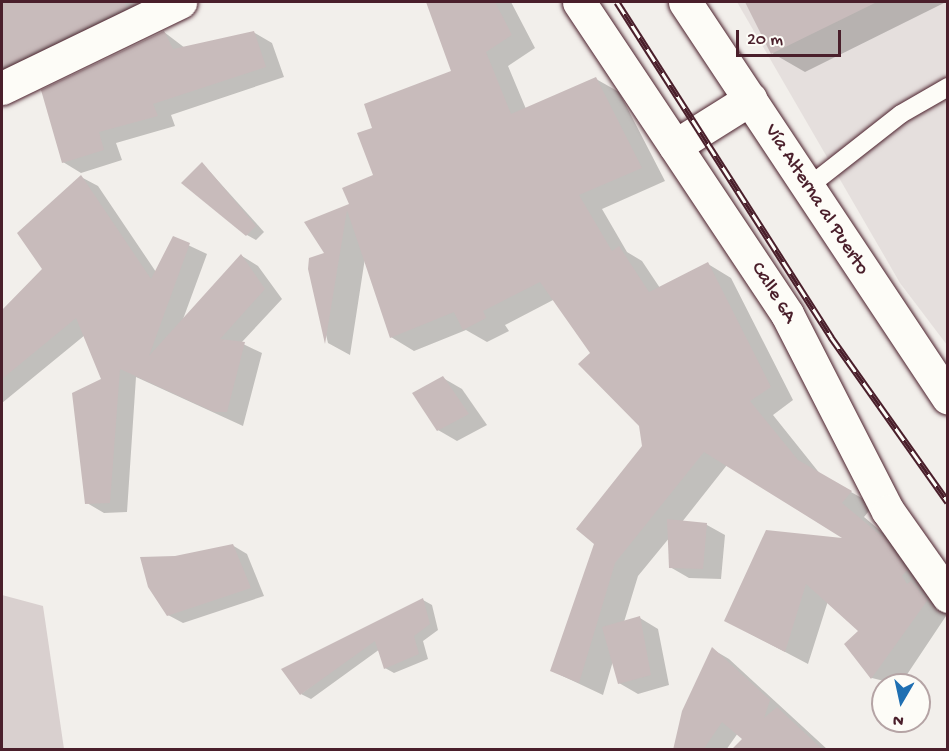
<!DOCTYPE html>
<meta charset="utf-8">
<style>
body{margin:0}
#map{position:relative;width:949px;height:751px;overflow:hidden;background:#f2efeb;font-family:"Gochi Hand",sans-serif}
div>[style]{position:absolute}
.built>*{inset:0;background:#e5dfdd}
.green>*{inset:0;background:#d9d0cf}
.shadow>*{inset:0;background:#0003}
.building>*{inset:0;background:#c8bbbb}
.roads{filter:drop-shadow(0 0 2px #4a1f2b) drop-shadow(0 0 2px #4a1f2b)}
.service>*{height:18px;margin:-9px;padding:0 9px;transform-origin:9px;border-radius:9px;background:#fdfcf7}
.minor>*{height:33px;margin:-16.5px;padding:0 16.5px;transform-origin:16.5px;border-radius:16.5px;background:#fdfcf7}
.primary>*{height:33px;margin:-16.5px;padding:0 16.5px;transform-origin:16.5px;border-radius:16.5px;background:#fdfcf7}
.rail>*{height:7px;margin-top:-3.5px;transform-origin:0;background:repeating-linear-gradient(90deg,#fdfcf7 0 14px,#4a1f2b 0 28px);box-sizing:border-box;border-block:2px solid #4a1f2b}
span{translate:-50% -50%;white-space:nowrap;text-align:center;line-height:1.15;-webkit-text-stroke:6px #fdfcf7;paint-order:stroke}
.street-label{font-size:20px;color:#4a1f2b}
.frame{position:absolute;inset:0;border:3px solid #4a1f2b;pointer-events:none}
.north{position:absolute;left:871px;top:673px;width:60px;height:60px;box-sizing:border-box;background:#fdfcf7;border:2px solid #b5a4a5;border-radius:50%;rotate:189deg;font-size:16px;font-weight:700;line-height:24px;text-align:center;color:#4a1f2b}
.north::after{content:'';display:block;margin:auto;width:21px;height:27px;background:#1f6fb2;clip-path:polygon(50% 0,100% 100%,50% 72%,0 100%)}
.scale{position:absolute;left:736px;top:30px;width:105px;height:27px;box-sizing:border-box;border:3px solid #4a1f2b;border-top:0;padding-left:8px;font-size:18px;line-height:21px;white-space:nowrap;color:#4a1f2b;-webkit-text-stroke:4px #fdfcf7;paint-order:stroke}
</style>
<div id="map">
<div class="built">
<div style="clip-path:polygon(737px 2px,947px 2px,947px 345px,900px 283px)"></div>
</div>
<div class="green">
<div style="clip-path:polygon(2px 595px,43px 606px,64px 749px,2px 749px)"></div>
</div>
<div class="shadow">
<div style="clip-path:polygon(162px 2px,2px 96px,2px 3px)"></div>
<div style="clip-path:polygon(428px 2px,511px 2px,535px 48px,508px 66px,526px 109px,596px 79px,619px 92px,665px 181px,602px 209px,627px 252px,642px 261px,660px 288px,708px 264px,731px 278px,793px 400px,773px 415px,821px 475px,874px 505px,864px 517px,908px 554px,948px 613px,900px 685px,872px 678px,846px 644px,860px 631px,828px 601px,808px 664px,749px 633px,849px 541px,727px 465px,682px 522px,707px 525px,725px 535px,721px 579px,689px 578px,670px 567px,670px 537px,638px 576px,624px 622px,640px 618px,658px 629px,669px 685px,638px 694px,619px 683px,613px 661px,603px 695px,552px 671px,643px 447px,640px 425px,555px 299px,505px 325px,509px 331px,487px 342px,466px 330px,414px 351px,391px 337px,365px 258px,350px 355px,328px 343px,310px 269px,326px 254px,306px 223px,351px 205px,375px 176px,374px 129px,453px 72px)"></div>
<div style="clip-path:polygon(747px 2px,946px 2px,805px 72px,772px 53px)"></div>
<div style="clip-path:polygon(164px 32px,185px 48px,253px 32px,272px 43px,284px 77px,171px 115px,175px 126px,116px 143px,122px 160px,81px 173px,63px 162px)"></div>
<div style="clip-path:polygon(202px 163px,264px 232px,256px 240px,247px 235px)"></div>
<div style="clip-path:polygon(81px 177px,98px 186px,156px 272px,173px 238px,207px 254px,182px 322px,242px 256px,258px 266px,282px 299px,241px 343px,262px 353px,243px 426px,136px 377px,127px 512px,104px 513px,87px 503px,103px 380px,85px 335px,2px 403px,2px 311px,44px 270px)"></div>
<div style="clip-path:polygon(443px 378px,462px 389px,487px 425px,457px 441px,438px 430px)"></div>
<div style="clip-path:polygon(232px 545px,247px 554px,264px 596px,183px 623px,168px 615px,176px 558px)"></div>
<div style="clip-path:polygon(423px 600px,432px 605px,438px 630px,423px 641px,428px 659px,394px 673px,385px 668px,380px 649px,311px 699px,301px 694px)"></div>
<div style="clip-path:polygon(712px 649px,729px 659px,828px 750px,758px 750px,738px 733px,726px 750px,675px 750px)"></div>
</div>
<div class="building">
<div style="clip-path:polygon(2px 2px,125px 2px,126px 7px,2px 67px)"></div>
<div style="clip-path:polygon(426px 2px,495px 2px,512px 35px,486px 52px,511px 114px,596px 77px,642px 168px,579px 195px,612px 251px,619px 246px,649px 292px,708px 262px,771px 387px,750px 401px,798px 460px,852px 491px,842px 503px,885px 539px,907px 570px,902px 576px,907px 584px,911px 581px,927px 601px,871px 679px,844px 644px,858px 631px,806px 584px,785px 652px,724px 621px,766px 530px,842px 538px,704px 452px,615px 563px,579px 683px,550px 671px,594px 544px,576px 529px,642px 446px,639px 426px,578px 364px,590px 353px,540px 282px,483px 311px,486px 318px,463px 330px,454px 312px,390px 338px,347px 210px,325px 344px,308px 269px,309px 258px,324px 253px,304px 222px,349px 204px,342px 188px,373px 175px,357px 133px,372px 128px,364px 104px,451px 71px)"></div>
<div style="clip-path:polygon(745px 2px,877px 2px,771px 54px)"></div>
<div style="clip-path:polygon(164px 31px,173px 49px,254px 31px,266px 67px,153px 104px,158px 116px,99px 132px,104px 150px,62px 163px,41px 90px)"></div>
<div style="clip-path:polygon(202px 162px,256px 226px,246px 236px,181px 183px)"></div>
<div style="clip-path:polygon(81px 175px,151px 279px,173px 236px,190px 243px,149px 356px,241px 254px,265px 289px,220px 339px,245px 342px,227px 412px,214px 412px,120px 369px,110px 503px,85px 504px,72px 393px,101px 379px,76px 318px,2px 379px,2px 310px,42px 269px,17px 233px)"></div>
<div style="clip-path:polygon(443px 376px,469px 414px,437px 431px,412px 393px)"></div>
<div style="clip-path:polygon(667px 519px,707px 523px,703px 569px,669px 568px)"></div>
<div style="clip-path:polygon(233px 544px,251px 588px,167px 616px,148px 587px,140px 557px,175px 556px)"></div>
<div style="clip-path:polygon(423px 598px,430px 624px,414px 636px,419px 654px,384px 669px,375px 641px,300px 695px,281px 669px)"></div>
<div style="clip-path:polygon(640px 616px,651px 675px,618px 684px,602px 627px)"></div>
<div style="clip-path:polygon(712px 647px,770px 700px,764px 718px,777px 707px,823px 750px,731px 750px,742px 739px,722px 722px,703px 750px,673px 750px,682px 711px)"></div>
</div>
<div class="roads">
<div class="service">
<div style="left:808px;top:187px;width:118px;rotate:-38.1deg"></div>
<div style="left:901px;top:114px;width:54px;rotate:-29.9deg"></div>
</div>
<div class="minor">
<div style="left:579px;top:2px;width:375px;rotate:56.3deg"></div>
<div style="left:787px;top:314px;width:221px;rotate:62.9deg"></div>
<div style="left:888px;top:511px;width:104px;rotate:54.8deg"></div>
<div style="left:2px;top:88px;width:198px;rotate:-25.8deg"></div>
<div style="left:675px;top:146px;width:89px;rotate:-32.1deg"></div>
</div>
<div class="primary">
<div style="left:685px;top:2px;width:475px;rotate:56.4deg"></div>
</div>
</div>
<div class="rail">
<div style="left:617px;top:2px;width:398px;rotate:57.4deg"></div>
<div style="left:831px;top:337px;width:202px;rotate:54.7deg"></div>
</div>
<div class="street-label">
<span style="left:816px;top:200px;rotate:57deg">Vía Alterna al Puerto</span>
<span style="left:773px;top:293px;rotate:58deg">Calle 6A</span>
</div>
<div class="frame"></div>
<div class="north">N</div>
<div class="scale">20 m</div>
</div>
